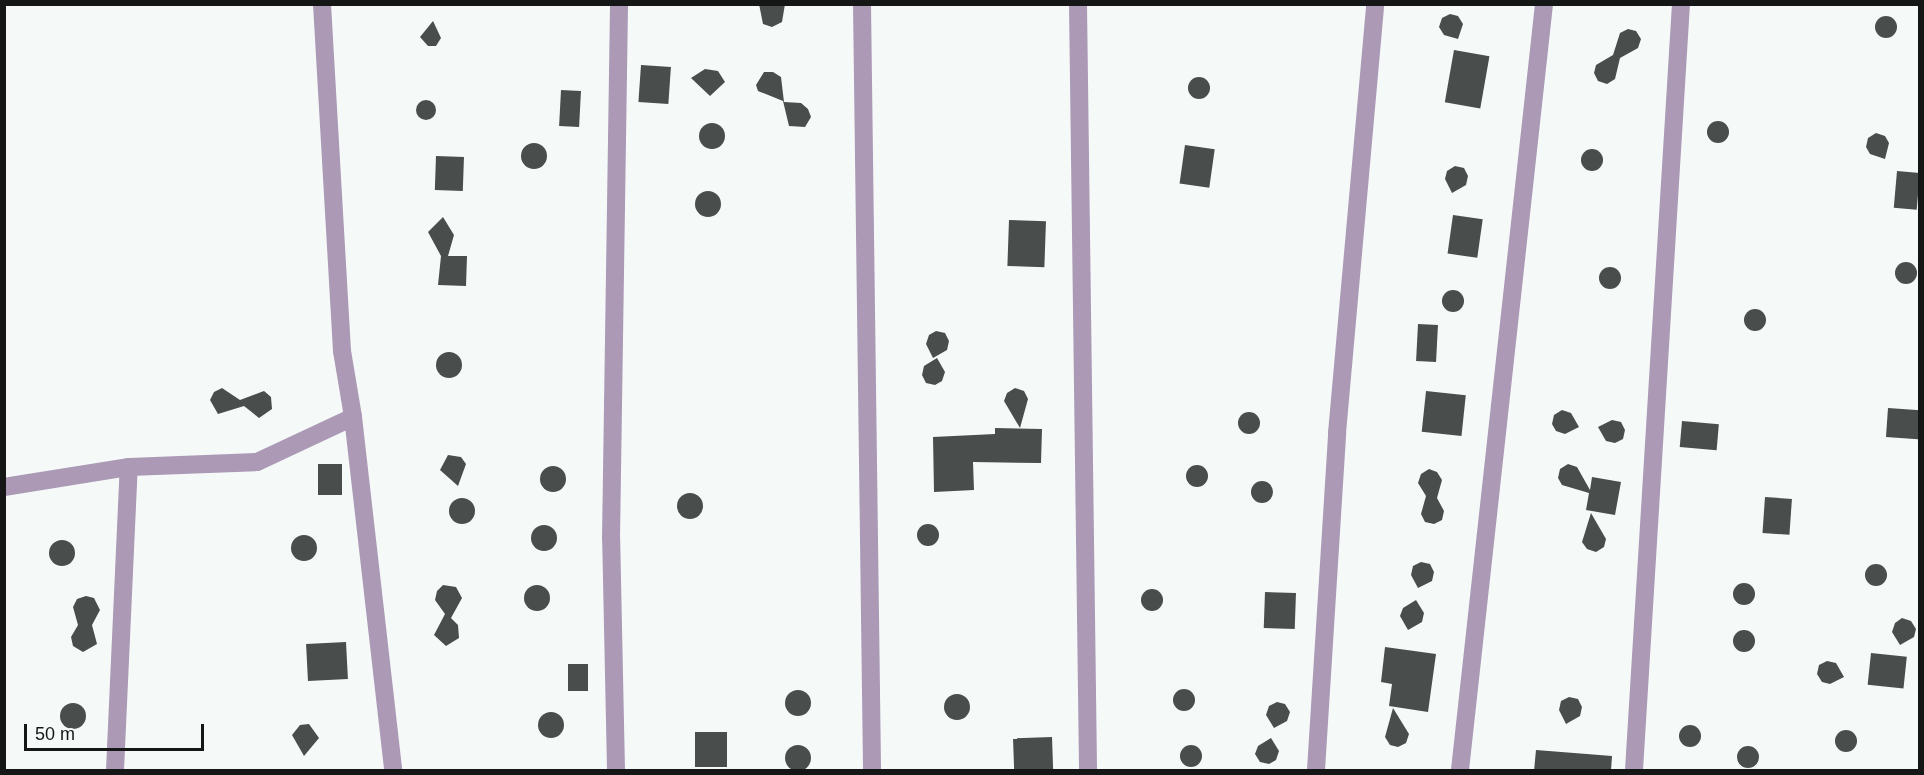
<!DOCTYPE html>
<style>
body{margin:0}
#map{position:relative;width:1924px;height:775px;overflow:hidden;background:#f5faf8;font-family:Arial,sans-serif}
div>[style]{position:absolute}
.building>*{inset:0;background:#494d4c;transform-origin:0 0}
.round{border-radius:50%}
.minor>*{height:18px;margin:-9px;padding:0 9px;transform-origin:9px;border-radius:9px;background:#ab99b6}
span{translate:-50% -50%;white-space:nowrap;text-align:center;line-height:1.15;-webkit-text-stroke:6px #f5faf8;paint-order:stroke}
.frame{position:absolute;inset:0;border:6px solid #151716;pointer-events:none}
.scale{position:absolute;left:24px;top:724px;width:180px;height:27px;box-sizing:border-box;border:3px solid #151716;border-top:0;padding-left:8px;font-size:18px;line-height:21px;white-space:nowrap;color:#151716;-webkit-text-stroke:4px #f5faf8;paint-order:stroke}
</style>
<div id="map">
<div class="building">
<div style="clip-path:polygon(759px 4px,785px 4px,782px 22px,772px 27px,763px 24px)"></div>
<div style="clip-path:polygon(1450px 14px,1458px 16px,1463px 24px,1458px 39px,1444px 35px,1439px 27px,1442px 18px)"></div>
<div class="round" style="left:1875px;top:16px;width:22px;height:22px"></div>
<div style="clip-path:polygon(433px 21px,441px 38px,436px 46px,428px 46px,420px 37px)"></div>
<div style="clip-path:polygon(1628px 29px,1636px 31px,1641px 39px,1638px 48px,1620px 58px,1615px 79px,1607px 84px,1598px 81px,1594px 73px,1596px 65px,1613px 55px,1620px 33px)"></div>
<div style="left:1454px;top:50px;width:36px;height:53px;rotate:10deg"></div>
<div style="left:641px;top:65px;width:30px;height:37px;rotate:4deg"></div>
<div style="clip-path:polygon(705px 69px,718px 71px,725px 82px,710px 96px,691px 78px)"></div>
<div style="clip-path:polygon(764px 72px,773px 72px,781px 77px,784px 102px,801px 103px,808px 109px,811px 117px,805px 127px,789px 126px,783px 101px,758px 91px,756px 85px)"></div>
<div class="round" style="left:1188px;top:77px;width:22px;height:22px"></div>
<div style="left:561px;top:90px;width:20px;height:36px;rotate:3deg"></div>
<div class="round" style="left:416px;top:100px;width:20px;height:20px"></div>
<div class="round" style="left:1707px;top:121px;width:22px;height:22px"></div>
<div class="round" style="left:699px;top:123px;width:26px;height:26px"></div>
<div style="clip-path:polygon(1876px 133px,1885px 136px,1889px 143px,1885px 159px,1870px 154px,1866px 147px,1868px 138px)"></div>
<div class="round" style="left:521px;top:143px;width:26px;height:26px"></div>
<div style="left:1185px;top:145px;width:30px;height:39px;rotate:8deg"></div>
<div class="round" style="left:1581px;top:149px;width:22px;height:22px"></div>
<div style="left:436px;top:156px;width:28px;height:34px;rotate:2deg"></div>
<div style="clip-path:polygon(1455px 166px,1464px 168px,1468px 176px,1466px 185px,1452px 193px,1445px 179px,1447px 171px)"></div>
<div style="left:1897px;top:171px;width:23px;height:37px;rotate:5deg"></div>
<div class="round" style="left:695px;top:191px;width:26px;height:26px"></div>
<div style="left:1453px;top:215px;width:30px;height:39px;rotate:8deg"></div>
<div style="clip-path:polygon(443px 217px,454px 235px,448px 256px,467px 256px,466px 286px,438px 285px,441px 256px,428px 232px)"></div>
<div style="left:1009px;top:220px;width:37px;height:46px;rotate:2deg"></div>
<div class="round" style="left:1895px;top:262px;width:22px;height:22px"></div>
<div class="round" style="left:1599px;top:267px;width:22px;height:22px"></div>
<div class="round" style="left:1442px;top:290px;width:22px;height:22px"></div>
<div class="round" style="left:1744px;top:309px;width:22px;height:22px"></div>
<div style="left:1418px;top:324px;width:20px;height:37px;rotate:3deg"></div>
<div style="clip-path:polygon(936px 331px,945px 333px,949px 341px,947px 350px,933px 358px,926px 344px,929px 335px)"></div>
<div class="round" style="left:436px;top:352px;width:26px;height:26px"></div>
<div style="clip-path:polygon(937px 358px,945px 372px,942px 381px,935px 385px,926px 383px,922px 375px,924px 366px)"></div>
<div style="clip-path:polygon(222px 388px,240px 400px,264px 391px,271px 397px,272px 409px,259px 418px,244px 406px,218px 414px,210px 400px,214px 392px)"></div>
<div style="clip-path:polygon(1015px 388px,1024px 391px,1028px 399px,1020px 428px,1004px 401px,1007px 393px)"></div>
<div style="left:1426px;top:391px;width:40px;height:41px;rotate:6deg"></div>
<div style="left:1888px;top:408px;width:32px;height:29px;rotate:4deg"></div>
<div style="clip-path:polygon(1562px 410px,1571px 413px,1579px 427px,1565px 434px,1556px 431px,1552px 424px,1554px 415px)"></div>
<div class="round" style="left:1238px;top:412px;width:22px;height:22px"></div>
<div style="clip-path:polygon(1612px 420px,1621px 422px,1625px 430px,1623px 439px,1615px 443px,1606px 441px,1598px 427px)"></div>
<div style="left:1682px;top:421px;width:37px;height:26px;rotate:5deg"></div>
<div style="clip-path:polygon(995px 428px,1042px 429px,1041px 463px,973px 462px,974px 490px,934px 492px,933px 437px,995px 434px)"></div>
<div style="clip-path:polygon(448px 455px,461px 457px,466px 464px,458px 486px,440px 470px)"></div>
<div style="left:318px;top:464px;width:24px;height:31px"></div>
<div style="clip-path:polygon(1568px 464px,1577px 467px,1590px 490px,1592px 477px,1621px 482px,1615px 515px,1586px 510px,1589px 493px,1562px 485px,1558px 478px,1560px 469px)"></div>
<div class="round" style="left:1186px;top:465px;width:22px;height:22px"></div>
<div class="round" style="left:540px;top:466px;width:26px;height:26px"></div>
<div style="clip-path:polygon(1429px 469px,1437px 472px,1442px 480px,1437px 498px,1444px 511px,1442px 520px,1434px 524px,1425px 522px,1421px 514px,1426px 496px,1418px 483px,1421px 474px)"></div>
<div class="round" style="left:1251px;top:481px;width:22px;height:22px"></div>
<div class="round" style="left:677px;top:493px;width:26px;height:26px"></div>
<div style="left:1765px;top:497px;width:27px;height:36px;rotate:4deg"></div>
<div class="round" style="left:449px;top:498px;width:26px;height:26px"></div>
<div style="clip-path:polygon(1591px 513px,1606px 539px,1604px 547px,1596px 552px,1587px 549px,1582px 542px)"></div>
<div class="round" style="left:917px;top:524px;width:22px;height:22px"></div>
<div class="round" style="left:531px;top:525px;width:26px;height:26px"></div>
<div class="round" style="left:291px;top:535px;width:26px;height:26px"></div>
<div class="round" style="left:49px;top:540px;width:26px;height:26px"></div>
<div style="clip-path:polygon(1421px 562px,1430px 564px,1434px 572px,1432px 581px,1418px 588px,1411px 575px,1413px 566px)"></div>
<div class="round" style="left:1865px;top:564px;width:22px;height:22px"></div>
<div class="round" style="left:1733px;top:583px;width:22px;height:22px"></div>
<div class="round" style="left:524px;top:585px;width:26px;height:26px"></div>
<div style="clip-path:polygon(443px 585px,456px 587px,462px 598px,451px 618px,458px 625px,459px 638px,446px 646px,434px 635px,445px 614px,435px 600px,437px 591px)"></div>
<div class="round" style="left:1141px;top:589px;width:22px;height:22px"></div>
<div style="left:1265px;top:592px;width:31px;height:36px;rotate:2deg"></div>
<div style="clip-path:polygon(86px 596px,94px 598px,100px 610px,92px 625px,97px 644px,83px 652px,73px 646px,71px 637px,78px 625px,73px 607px,77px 599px)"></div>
<div style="clip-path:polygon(1416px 600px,1424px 613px,1422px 622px,1408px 630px,1400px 616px,1403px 608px)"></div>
<div style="clip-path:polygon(1902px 618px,1911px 621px,1916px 629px,1914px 637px,1900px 645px,1892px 632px,1895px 623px)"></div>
<div class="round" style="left:1733px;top:630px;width:22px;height:22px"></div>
<div style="left:346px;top:642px;width:37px;height:40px;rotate:87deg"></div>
<div style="clip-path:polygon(1385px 647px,1436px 654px,1428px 712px,1389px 706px,1392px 684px,1381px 682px)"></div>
<div style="left:1871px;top:653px;width:36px;height:32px;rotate:6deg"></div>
<div style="clip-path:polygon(1827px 661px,1836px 663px,1844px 677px,1830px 684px,1822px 682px,1817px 674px,1819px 665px)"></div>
<div style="left:568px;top:664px;width:20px;height:27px"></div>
<div class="round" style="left:1173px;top:689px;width:22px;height:22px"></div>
<div class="round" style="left:785px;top:690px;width:26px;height:26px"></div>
<div class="round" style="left:944px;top:694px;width:26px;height:26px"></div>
<div style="clip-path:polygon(1569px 697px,1578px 699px,1582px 707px,1580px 716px,1566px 724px,1559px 710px,1561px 701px)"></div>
<div style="clip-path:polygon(1277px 702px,1285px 704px,1290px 712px,1287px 721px,1274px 728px,1266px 715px,1269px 706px)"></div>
<div class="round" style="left:60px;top:703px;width:26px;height:26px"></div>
<div style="clip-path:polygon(1393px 708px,1409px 734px,1406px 743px,1398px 747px,1390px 745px,1385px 737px)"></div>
<div class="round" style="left:538px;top:712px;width:26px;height:26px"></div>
<div style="clip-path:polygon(309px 724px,319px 738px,304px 756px,292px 735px,300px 725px)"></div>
<div class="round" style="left:1679px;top:725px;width:22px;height:22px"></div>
<div class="round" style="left:1835px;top:730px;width:22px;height:22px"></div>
<div style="left:695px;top:732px;width:32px;height:35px"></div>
<div style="left:1052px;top:737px;width:32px;height:39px;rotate:88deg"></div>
<div style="clip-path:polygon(1271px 738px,1279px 751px,1276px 760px,1269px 764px,1260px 762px,1255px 754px,1258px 746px)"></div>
<div class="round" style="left:1180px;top:745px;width:22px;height:22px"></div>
<div class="round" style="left:785px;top:745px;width:26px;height:26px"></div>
<div class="round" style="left:1737px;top:746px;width:22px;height:22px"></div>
<div style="clip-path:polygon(1536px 750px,1612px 756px,1611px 771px,1534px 771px)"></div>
</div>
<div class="minor">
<div style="left:322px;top:4px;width:348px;rotate:86.7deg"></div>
<div style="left:342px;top:351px;width:67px;rotate:80.5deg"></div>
<div style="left:353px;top:417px;width:355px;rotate:83.5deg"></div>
<div style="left:862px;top:4px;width:766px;rotate:89.25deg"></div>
<div style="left:1078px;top:4px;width:766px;rotate:89.25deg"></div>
<div style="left:4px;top:487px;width:127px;rotate:-9.1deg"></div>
<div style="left:129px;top:467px;width:128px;rotate:-2.2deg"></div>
<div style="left:257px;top:462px;width:106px;rotate:-25.1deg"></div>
<div style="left:115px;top:770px;width:303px;rotate:-87.4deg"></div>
<div style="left:616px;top:770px;width:231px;rotate:-91.2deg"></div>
<div style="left:611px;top:539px;width:535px;rotate:-89.14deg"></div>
<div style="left:1316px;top:770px;width:338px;rotate:-86.4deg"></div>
<div style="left:1337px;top:433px;width:431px;rotate:-84.9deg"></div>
<div style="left:1460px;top:770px;width:771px;rotate:-83.74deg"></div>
<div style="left:1634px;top:770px;width:767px;rotate:-86.49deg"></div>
</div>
<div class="frame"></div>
<div class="scale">50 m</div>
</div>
